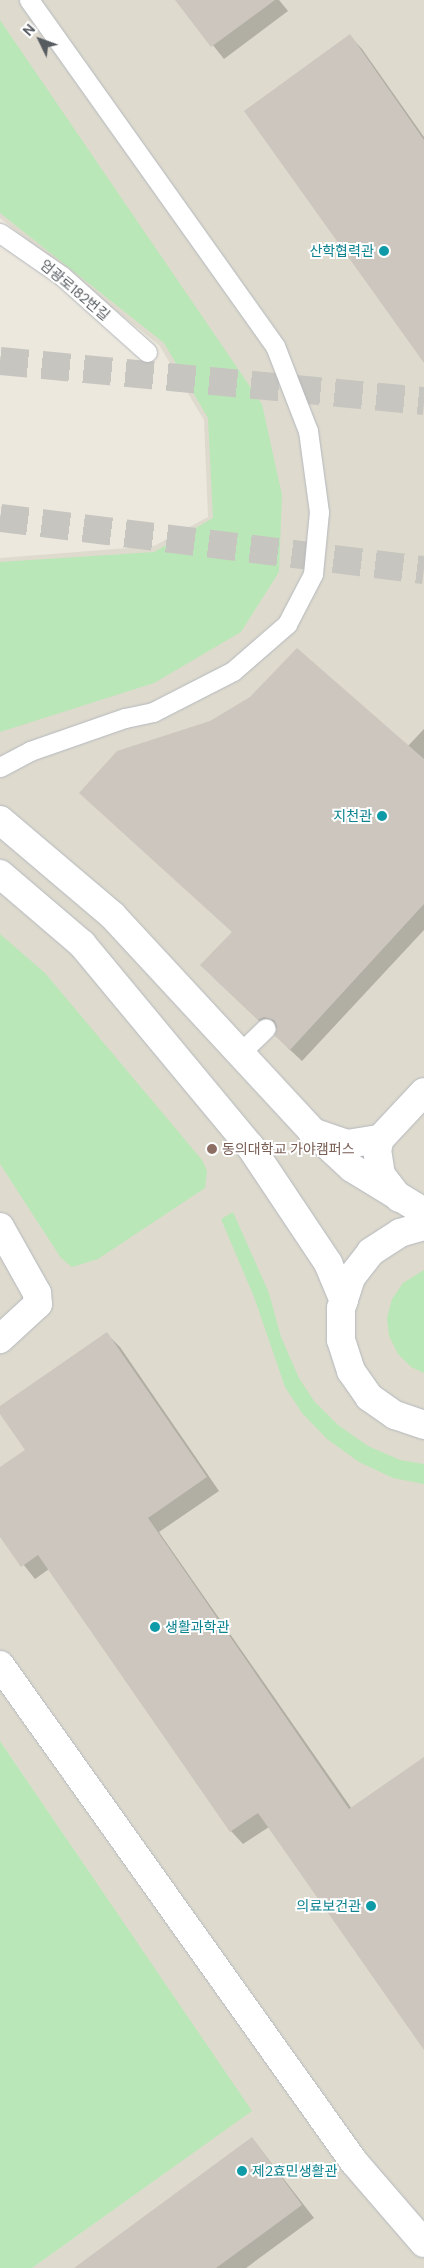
<!DOCTYPE html>
<meta charset="utf-8">
<style>
body{margin:0}
#map{position:relative;width:424px;height:2268px;overflow:hidden;background:#ece8de;font-family:"DM Sans","Noto Sans KR",sans-serif}
div>[style]{position:absolute}
.education>*{inset:0;background:#dedace}
.green>*{inset:0;background:#bae7b7}
.shadow>*{inset:0;background:#0003}
.building>*{inset:0;background:#ccc6bf}
.trunk-tunnel>*{height:28px;margin-top:-14px;transform-origin:0;background:repeating-linear-gradient(90deg,#c7c5bf 0 28px,transparent 0 42px)}
.roads{filter:drop-shadow(0 0 1px #b4b8bd) drop-shadow(0 0 1px #b4b8bd)}
.service>*{height:19px;margin:-9.5px;padding:0 9.5px;transform-origin:9.5px;border-radius:9.5px;background:#fff}
.minor>*{height:28px;margin:-14px;padding:0 14px;transform-origin:14px;border-radius:14px;background:#fff}
.tertiary>*{height:28px;margin:-14px;padding:0 14px;transform-origin:14px;border-radius:14px;background:#fff}
.dots>*{width:14px;height:14px;translate:-50% -50%;box-sizing:border-box;border:2px solid #fff;border-radius:50%}
span{translate:-50% -50%;white-space:nowrap;text-align:center;line-height:1.15;-webkit-text-stroke:4px #fff;paint-order:stroke}
.culture-label{font-size:14px;color:#0d838f}
.right{translate:-100% -50%;text-align:right}
.left{translate:0 -50%;text-align:left}
.street-label{font-size:14px;color:#575c61}
.education-label{font-size:14px;color:#785e54}
.north{position:absolute;left:15px;top:15px;width:50px;height:50px;-webkit-text-stroke:4px #fff;paint-order:stroke;rotate:312deg;font-size:14px;font-weight:700;line-height:20px;text-align:center;color:#575c61}
.north::after{content:'';display:block;margin:auto;width:18px;height:22px;background:#575c61;clip-path:polygon(50% 0,100% 100%,50% 72%,0 100%)}
</style>
<div id="map">
<div class="education">
<div style="clip-path:polygon(0 0,424px 0,424px 2268px,32px 2268px,251px 2111px,0 1741px,0 558px,154px 546px,208px 517px,204px 420px,159px 345px,0 218px)"></div>
</div>
<div class="green">
<div style="clip-path:polygon(0 20px,262px 404px,282px 495px,279px 572px,241px 632px,154px 683px,0 732px,0 562px,154px 552px,213px 518px,208px 418px,164px 343px,0 213px)"></div>
<div style="clip-path:polygon(0 934px,45px 973px,202px 1160px,207px 1171px,205px 1188px,98px 1259px,72px 1267px,61px 1258px,0 1164px)"></div>
<div style="clip-path:polygon(233px 1212px,269px 1293px,281px 1337px,299px 1378px,314px 1401px,338px 1425px,368px 1446px,400px 1460px,424px 1464px,424px 1484px,393px 1478px,359px 1462px,327px 1439px,302px 1413px,285px 1387px,254px 1297px,221px 1219px)"></div>
<div style="clip-path:polygon(424px 1270px,424px 1373px,411px 1367px,398px 1354px,389px 1336px,387px 1318px,392px 1299px,403px 1283px)"></div>
<div style="clip-path:polygon(0 1741px,252px 2111px,32px 2268px,0 2268px)"></div>
</div>
<div class="shadow">
<div style="clip-path:polygon(177px 0,279px 0,288px 11px,224px 59px)"></div>
<div style="clip-path:polygon(350px 36px,362px 49px,424px 137px,424px 360px)"></div>
<div style="clip-path:polygon(424px 729px,424px 930px,302px 1061px,288px 1048px,278px 1028px,271px 1032px,214px 978px,233px 932px,80px 793px,408px 746px)"></div>
<div style="clip-path:polygon(107px 1334px,120px 1347px,219px 1491px,159px 1532px,352px 1809px,424px 1758px,424px 2048px,269px 1827px,243px 1844px,231px 1831px,49px 1569px,35px 1579px,0 1535px,0 1469px,26px 1450px,0 1408px)"></div>
<div style="clip-path:polygon(252px 2138px,314px 2218px,246px 2268px,76px 2268px)"></div>
</div>
<div class="building">
<div style="clip-path:polygon(175px 0,275px 0,211px 47px)"></div>
<div style="clip-path:polygon(350px 34px,424px 140px,424px 363px,244px 111px)"></div>
<div style="clip-path:polygon(297px 648px,424px 759px,424px 904px,290px 1050px,274px 1035px,277px 1026px,274px 1020px,264px 1017px,258px 1020px,200px 965px,232px 932px,79px 793px,117px 751px,210px 721px,250px 697px)"></div>
<div style="clip-path:polygon(107px 1332px,207px 1477px,148px 1518px,349px 1809px,424px 1757px,424px 2050px,258px 1813px,230px 1832px,38px 1555px,21px 1567px,0 1537px,0 1467px,25px 1450px,0 1414px,0 1406px)"></div>
<div style="clip-path:polygon(252px 2137px,302px 2205px,216px 2268px,74px 2268px)"></div>
</div>
<div class="trunk-tunnel">
<div style="left:0;top:361px;width:426px;rotate:5.4deg"></div>
<div style="left:0;top:518px;width:427px;rotate:7deg"></div>
</div>
<div class="roads">
<div class="service">
<div style="left:0;top:233px;width:75px;rotate:34.7deg"></div>
<div style="left:62px;top:276px;width:114px;rotate:41.8deg"></div>
<div style="left:0;top:767px;width:34px;rotate:-28deg"></div>
<div style="left:30px;top:751px;width:101px;rotate:-19.2deg"></div>
<div style="left:125px;top:718px;width:29px;rotate:-12deg"></div>
<div style="left:153px;top:712px;width:90px;rotate:-27.1deg"></div>
<div style="left:233px;top:671px;width:72px;rotate:-41deg"></div>
<div style="left:287px;top:624px;width:56px;rotate:-62.5deg"></div>
<div style="left:313px;top:574px;width:62px;rotate:-84.5deg"></div>
<div style="left:319px;top:512px;width:82px;rotate:-97.7deg"></div>
<div style="left:308px;top:431px;width:91px;rotate:-111.2deg"></div>
<div style="left:275px;top:346px;width:425px;rotate:-125.4deg"></div>
<div style="left:239px;top:1054px;width:37px;rotate:-44deg"></div>
</div>
<div class="minor">
<div style="left:312px;top:1132px;width:37px;rotate:19deg"></div>
<div style="left:347px;top:1144px;width:33px;rotate:-9deg"></div>
<div style="left:399px;top:1198px;width:29px;rotate:-128deg"></div>
<div style="left:381px;top:1175px;width:25px;rotate:-99deg"></div>
<div style="left:377px;top:1150px;width:11px;rotate:-75deg"></div>
<div style="left:380px;top:1139px;width:64px;rotate:-46.9deg"></div>
<div style="left:0;top:1227px;width:76px;rotate:60.7deg"></div>
<div style="left:37px;top:1293px;width:11px;rotate:85deg"></div>
<div style="left:38px;top:1304px;width:52px;rotate:137.4deg"></div>
<div style="left:0;top:1665px;width:610px;rotate:54.54deg"></div>
<div style="left:354px;top:2162px;width:107px;rotate:49.2deg"></div>
</div>
<div class="tertiary">
<div style="left:0;top:820px;width:148px;rotate:40.3deg"></div>
<div style="left:113px;top:916px;width:293px;rotate:47.2deg"></div>
<div style="left:312px;top:1131px;width:54px;rotate:42.8deg"></div>
<div style="left:352px;top:1168px;width:84px;rotate:31.4deg"></div>
<div style="left:0;top:874px;width:108px;rotate:40.5deg"></div>
<div style="left:82px;top:944px;width:263px;rotate:50.3deg"></div>
<div style="left:250px;top:1146px;width:141px;rotate:56.3deg"></div>
<div style="left:328px;top:1263px;width:41px;rotate:67.2deg"></div>
<div style="left:424px;top:1226px;width:25px;rotate:164deg"></div>
<div style="left:400px;top:1233px;width:35px;rotate:147deg"></div>
<div style="left:371px;top:1252px;width:33px;rotate:128deg"></div>
<div style="left:351px;top:1278px;width:32px;rotate:108deg"></div>
<div style="left:341px;top:1308px;width:32px;rotate:90deg"></div>
<div style="left:341px;top:1340px;width:33px;rotate:72deg"></div>
<div style="left:351px;top:1371px;width:32px;rotate:55deg"></div>
<div style="left:369px;top:1397px;width:32px;rotate:35deg"></div>
<div style="left:395px;top:1415px;width:31px;rotate:19deg"></div>
</div>
</div>
<div class="dots">
<div style="left:384px;top:251px;background:#0f9aa8"></div>
<div style="left:382px;top:816px;background:#0f9aa8"></div>
<div style="left:212px;top:1149px;background:#8d6e63"></div>
<div style="left:155px;top:1627px;background:#0f9aa8"></div>
<div style="left:371px;top:1906px;background:#0f9aa8"></div>
<div style="left:242px;top:2171px;background:#0f9aa8"></div>
</div>
<div class="culture-label">
<span class="right" style="left:374px;top:251px">산학협력관</span>
<span class="right" style="left:372px;top:816px">지천관</span>
<span class="left" style="left:165px;top:1627px">생활과학관</span>
<span class="right" style="left:361px;top:1906px">의료보건관</span>
<span class="left" style="left:252px;top:2171px">제2효민생활관</span>
</div>
<div class="street-label">
<span style="left:75px;top:290px;rotate:40deg">엄광로182번길</span>
</div>
<div class="education-label">
<span class="left" style="left:222px;top:1149px">동의대학교 가야캠퍼스</span>
</div>
<div class="north">N</div>
</div>
